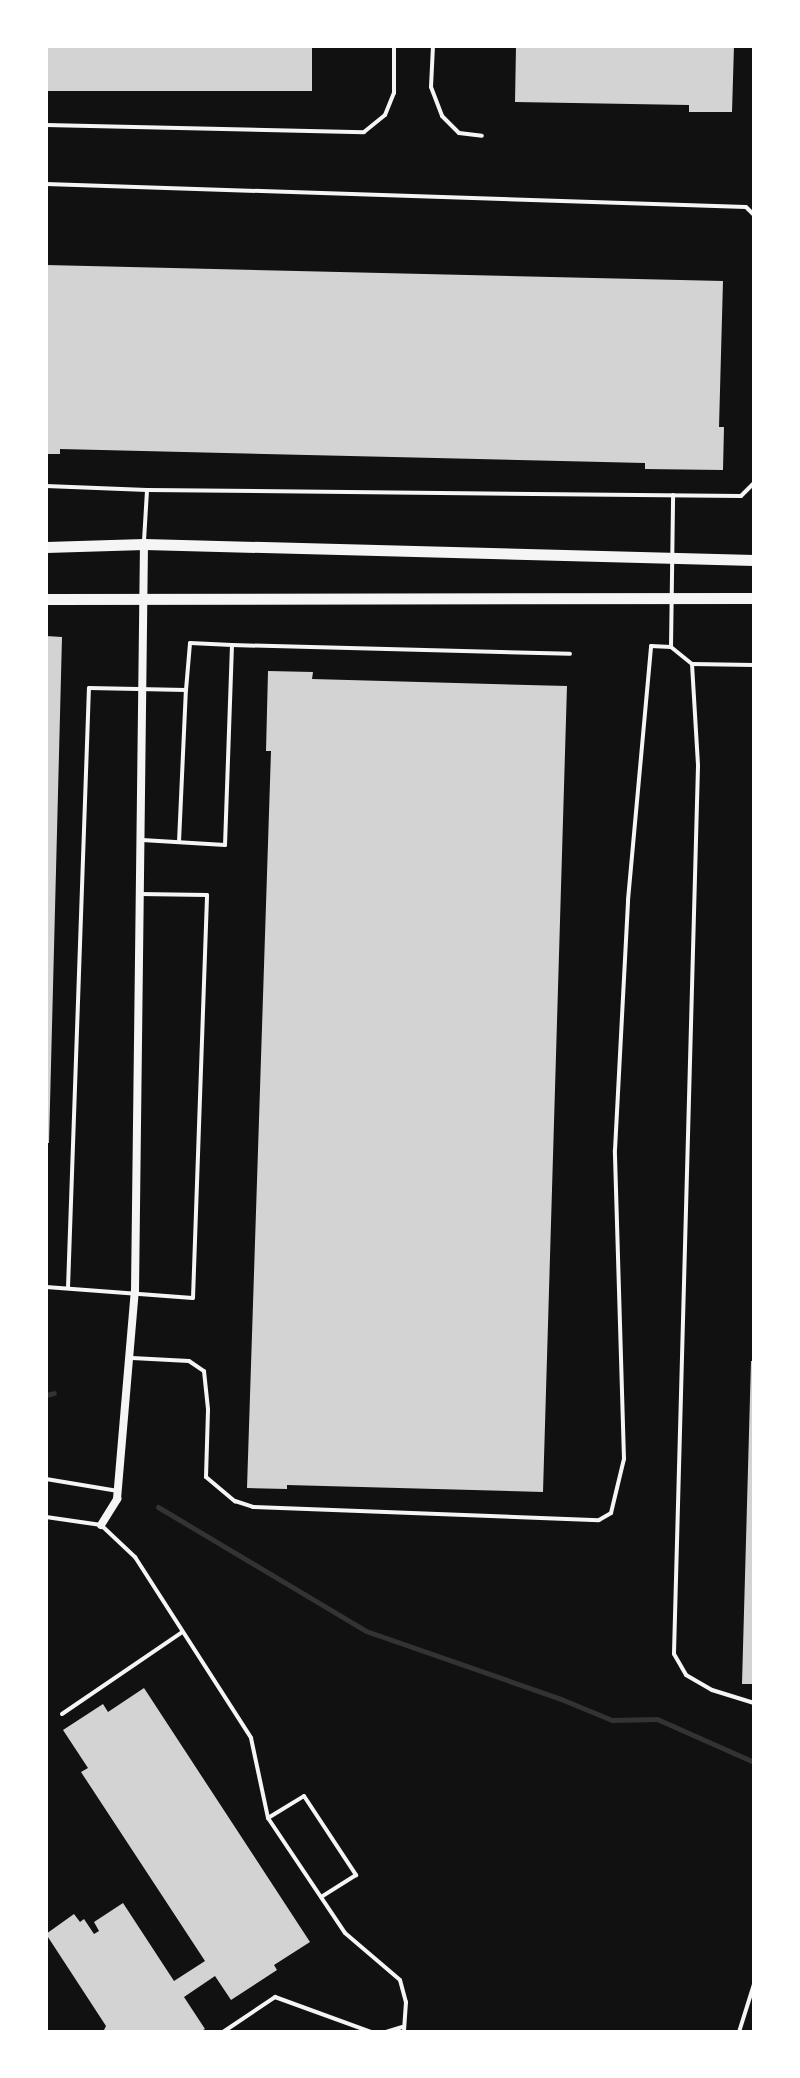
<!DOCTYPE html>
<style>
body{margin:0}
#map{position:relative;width:800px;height:2078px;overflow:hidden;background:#111;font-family:Mulish,sans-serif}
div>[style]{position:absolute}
.stream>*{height:5px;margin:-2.5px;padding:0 2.5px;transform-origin:2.5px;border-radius:2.5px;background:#333}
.building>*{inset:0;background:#d3d3d3;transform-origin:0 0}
.service>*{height:4px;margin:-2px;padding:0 2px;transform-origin:2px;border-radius:2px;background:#f5f5f5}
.minor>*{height:8px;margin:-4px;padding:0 4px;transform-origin:4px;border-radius:4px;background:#f5f5f5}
.secondary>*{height:11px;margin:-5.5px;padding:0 5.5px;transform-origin:5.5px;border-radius:5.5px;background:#f5f5f5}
span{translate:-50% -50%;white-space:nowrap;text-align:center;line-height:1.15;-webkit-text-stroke:8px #fff;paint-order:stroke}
.frame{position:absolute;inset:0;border:48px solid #fff;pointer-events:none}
</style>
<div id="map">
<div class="stream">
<div style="left:46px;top:1395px;width:8px;rotate:-14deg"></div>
<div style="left:158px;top:1507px;width:242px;rotate:30.8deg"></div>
<div style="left:366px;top:1631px;width:207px;rotate:19.2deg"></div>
<div style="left:561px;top:1699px;width:55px;rotate:22.4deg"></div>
<div style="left:612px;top:1720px;width:45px;rotate:-1.3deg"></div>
<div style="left:657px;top:1719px;width:106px;rotate:23.9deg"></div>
</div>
<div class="building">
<div style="left:46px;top:46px;width:266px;height:45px"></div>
<div style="clip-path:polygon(516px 46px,734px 46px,732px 112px,689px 112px,689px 105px,515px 102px)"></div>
<div style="clip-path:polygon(46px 265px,723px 281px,719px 427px,724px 427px,723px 470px,645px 469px,645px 463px,60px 449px,60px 454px,46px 454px)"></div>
<div style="clip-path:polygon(46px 636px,62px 637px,49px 1143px,46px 1143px)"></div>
<div style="clip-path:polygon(268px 671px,313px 672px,312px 679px,567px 686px,543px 1492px,287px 1485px,287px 1489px,247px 1488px,271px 751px,266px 751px)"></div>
<div style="clip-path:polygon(751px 1361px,754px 1361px,754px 1684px,742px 1684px)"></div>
<div style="clip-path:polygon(144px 1688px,310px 1942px,274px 1965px,277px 1970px,231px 2000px,215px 1976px,184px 1997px,205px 2029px,199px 2032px,103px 2032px,106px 2026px,46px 1934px,74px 1914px,80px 1922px,84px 1919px,94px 1934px,99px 1931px,94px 1922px,123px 1903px,174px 1981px,205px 1961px,81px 1772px,88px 1768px,63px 1730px,103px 1704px,108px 1712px)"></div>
</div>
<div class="service">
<div style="left:433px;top:46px;width:41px;rotate:92.8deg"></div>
<div style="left:431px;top:87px;width:31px;rotate:69deg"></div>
<div style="left:442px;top:116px;width:24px;rotate:45deg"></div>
<div style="left:459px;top:133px;width:23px;rotate:7deg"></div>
<div style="left:46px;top:125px;width:318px;rotate:1.3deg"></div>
<div style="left:364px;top:132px;width:27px;rotate:-39deg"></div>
<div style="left:385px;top:115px;width:24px;rotate:-68deg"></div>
<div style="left:394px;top:93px;width:47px;rotate:-90deg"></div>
<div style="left:46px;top:184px;width:700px;rotate:1.88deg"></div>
<div style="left:746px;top:207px;width:11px;rotate:45deg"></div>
<div style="left:46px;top:486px;width:101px;rotate:2.3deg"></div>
<div style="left:147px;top:490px;width:594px;rotate:0.58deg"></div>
<div style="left:741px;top:496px;width:18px;rotate:-45deg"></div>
<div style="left:754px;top:483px;width:8px;rotate:-90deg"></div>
<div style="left:144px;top:541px;width:51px;rotate:-86.6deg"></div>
<div style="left:232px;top:645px;width:338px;rotate:1.5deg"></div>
<div style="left:671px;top:647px;width:152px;rotate:-89.2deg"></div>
<div style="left:692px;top:664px;width:62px;rotate:0.9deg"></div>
<div style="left:179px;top:842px;width:152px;rotate:-87.4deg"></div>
<div style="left:46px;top:1287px;width:147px;rotate:4.3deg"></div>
<div style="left:193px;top:1298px;width:403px;rotate:-88deg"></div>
<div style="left:207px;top:895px;width:67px;rotate:-179.1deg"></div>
<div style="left:68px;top:1288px;width:600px;rotate:-88deg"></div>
<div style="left:89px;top:688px;width:97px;rotate:1.2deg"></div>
<div style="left:186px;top:690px;width:47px;rotate:-85.1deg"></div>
<div style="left:190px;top:643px;width:42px;rotate:2.7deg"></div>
<div style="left:232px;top:645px;width:200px;rotate:92deg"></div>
<div style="left:225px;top:845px;width:83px;rotate:-176.6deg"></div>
<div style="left:132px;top:1358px;width:57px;rotate:3deg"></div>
<div style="left:189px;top:1361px;width:18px;rotate:34deg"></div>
<div style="left:204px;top:1371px;width:39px;rotate:84deg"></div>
<div style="left:208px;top:1410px;width:67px;rotate:91.7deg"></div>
<div style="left:206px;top:1477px;width:38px;rotate:40deg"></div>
<div style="left:235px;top:1501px;width:19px;rotate:18deg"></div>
<div style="left:253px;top:1507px;width:346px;rotate:2.2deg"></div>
<div style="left:599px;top:1520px;width:14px;rotate:-30deg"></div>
<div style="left:611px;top:1513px;width:56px;rotate:-76.5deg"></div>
<div style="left:624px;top:1459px;width:309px;rotate:-91.7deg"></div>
<div style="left:615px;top:1150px;width:250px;rotate:-87deg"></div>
<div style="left:628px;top:900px;width:255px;rotate:-84.8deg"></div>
<div style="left:651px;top:646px;width:20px;rotate:3deg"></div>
<div style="left:671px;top:647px;width:27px;rotate:39deg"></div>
<div style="left:692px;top:664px;width:102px;rotate:86.6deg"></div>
<div style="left:698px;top:766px;width:888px;rotate:91.55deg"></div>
<div style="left:674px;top:1654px;width:24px;rotate:60deg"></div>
<div style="left:686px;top:1675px;width:30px;rotate:30deg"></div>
<div style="left:712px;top:1690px;width:44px;rotate:17.2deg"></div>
<div style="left:46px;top:1479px;width:73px;rotate:9.5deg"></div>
<div style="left:46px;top:1517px;width:56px;rotate:8.3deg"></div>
<div style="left:101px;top:1525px;width:47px;rotate:43.3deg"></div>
<div style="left:135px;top:1557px;width:215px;rotate:57.3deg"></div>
<div style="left:251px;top:1738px;width:82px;rotate:78deg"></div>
<div style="left:268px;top:1818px;width:138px;rotate:56.2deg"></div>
<div style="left:345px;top:1933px;width:72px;rotate:40.5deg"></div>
<div style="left:400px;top:1980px;width:23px;rotate:75deg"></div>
<div style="left:406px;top:2002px;width:30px;rotate:94deg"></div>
<div style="left:62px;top:1714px;width:145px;rotate:-34.3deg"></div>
<div style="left:268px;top:1818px;width:42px;rotate:-31.4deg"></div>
<div style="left:304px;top:1796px;width:95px;rotate:56.6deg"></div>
<div style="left:356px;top:1875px;width:41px;rotate:147.8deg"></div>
<div style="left:223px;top:2032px;width:63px;rotate:-33.9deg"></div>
<div style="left:275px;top:1997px;width:102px;rotate:20deg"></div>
<div style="left:386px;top:2032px;width:17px;rotate:-17deg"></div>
<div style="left:739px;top:2032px;width:50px;rotate:-72.6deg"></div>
</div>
<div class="minor">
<div style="left:101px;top:1525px;width:31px;rotate:-58deg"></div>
<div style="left:117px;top:1499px;width:209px;rotate:-85.1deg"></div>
<div style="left:135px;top:1291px;width:747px;rotate:-89.31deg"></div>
</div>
<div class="secondary">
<div style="left:46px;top:547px;width:98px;rotate:-1.8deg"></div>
<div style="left:144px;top:544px;width:610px;rotate:1.5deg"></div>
<div style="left:46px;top:599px;width:708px;rotate:-0.08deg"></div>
</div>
<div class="frame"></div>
</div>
